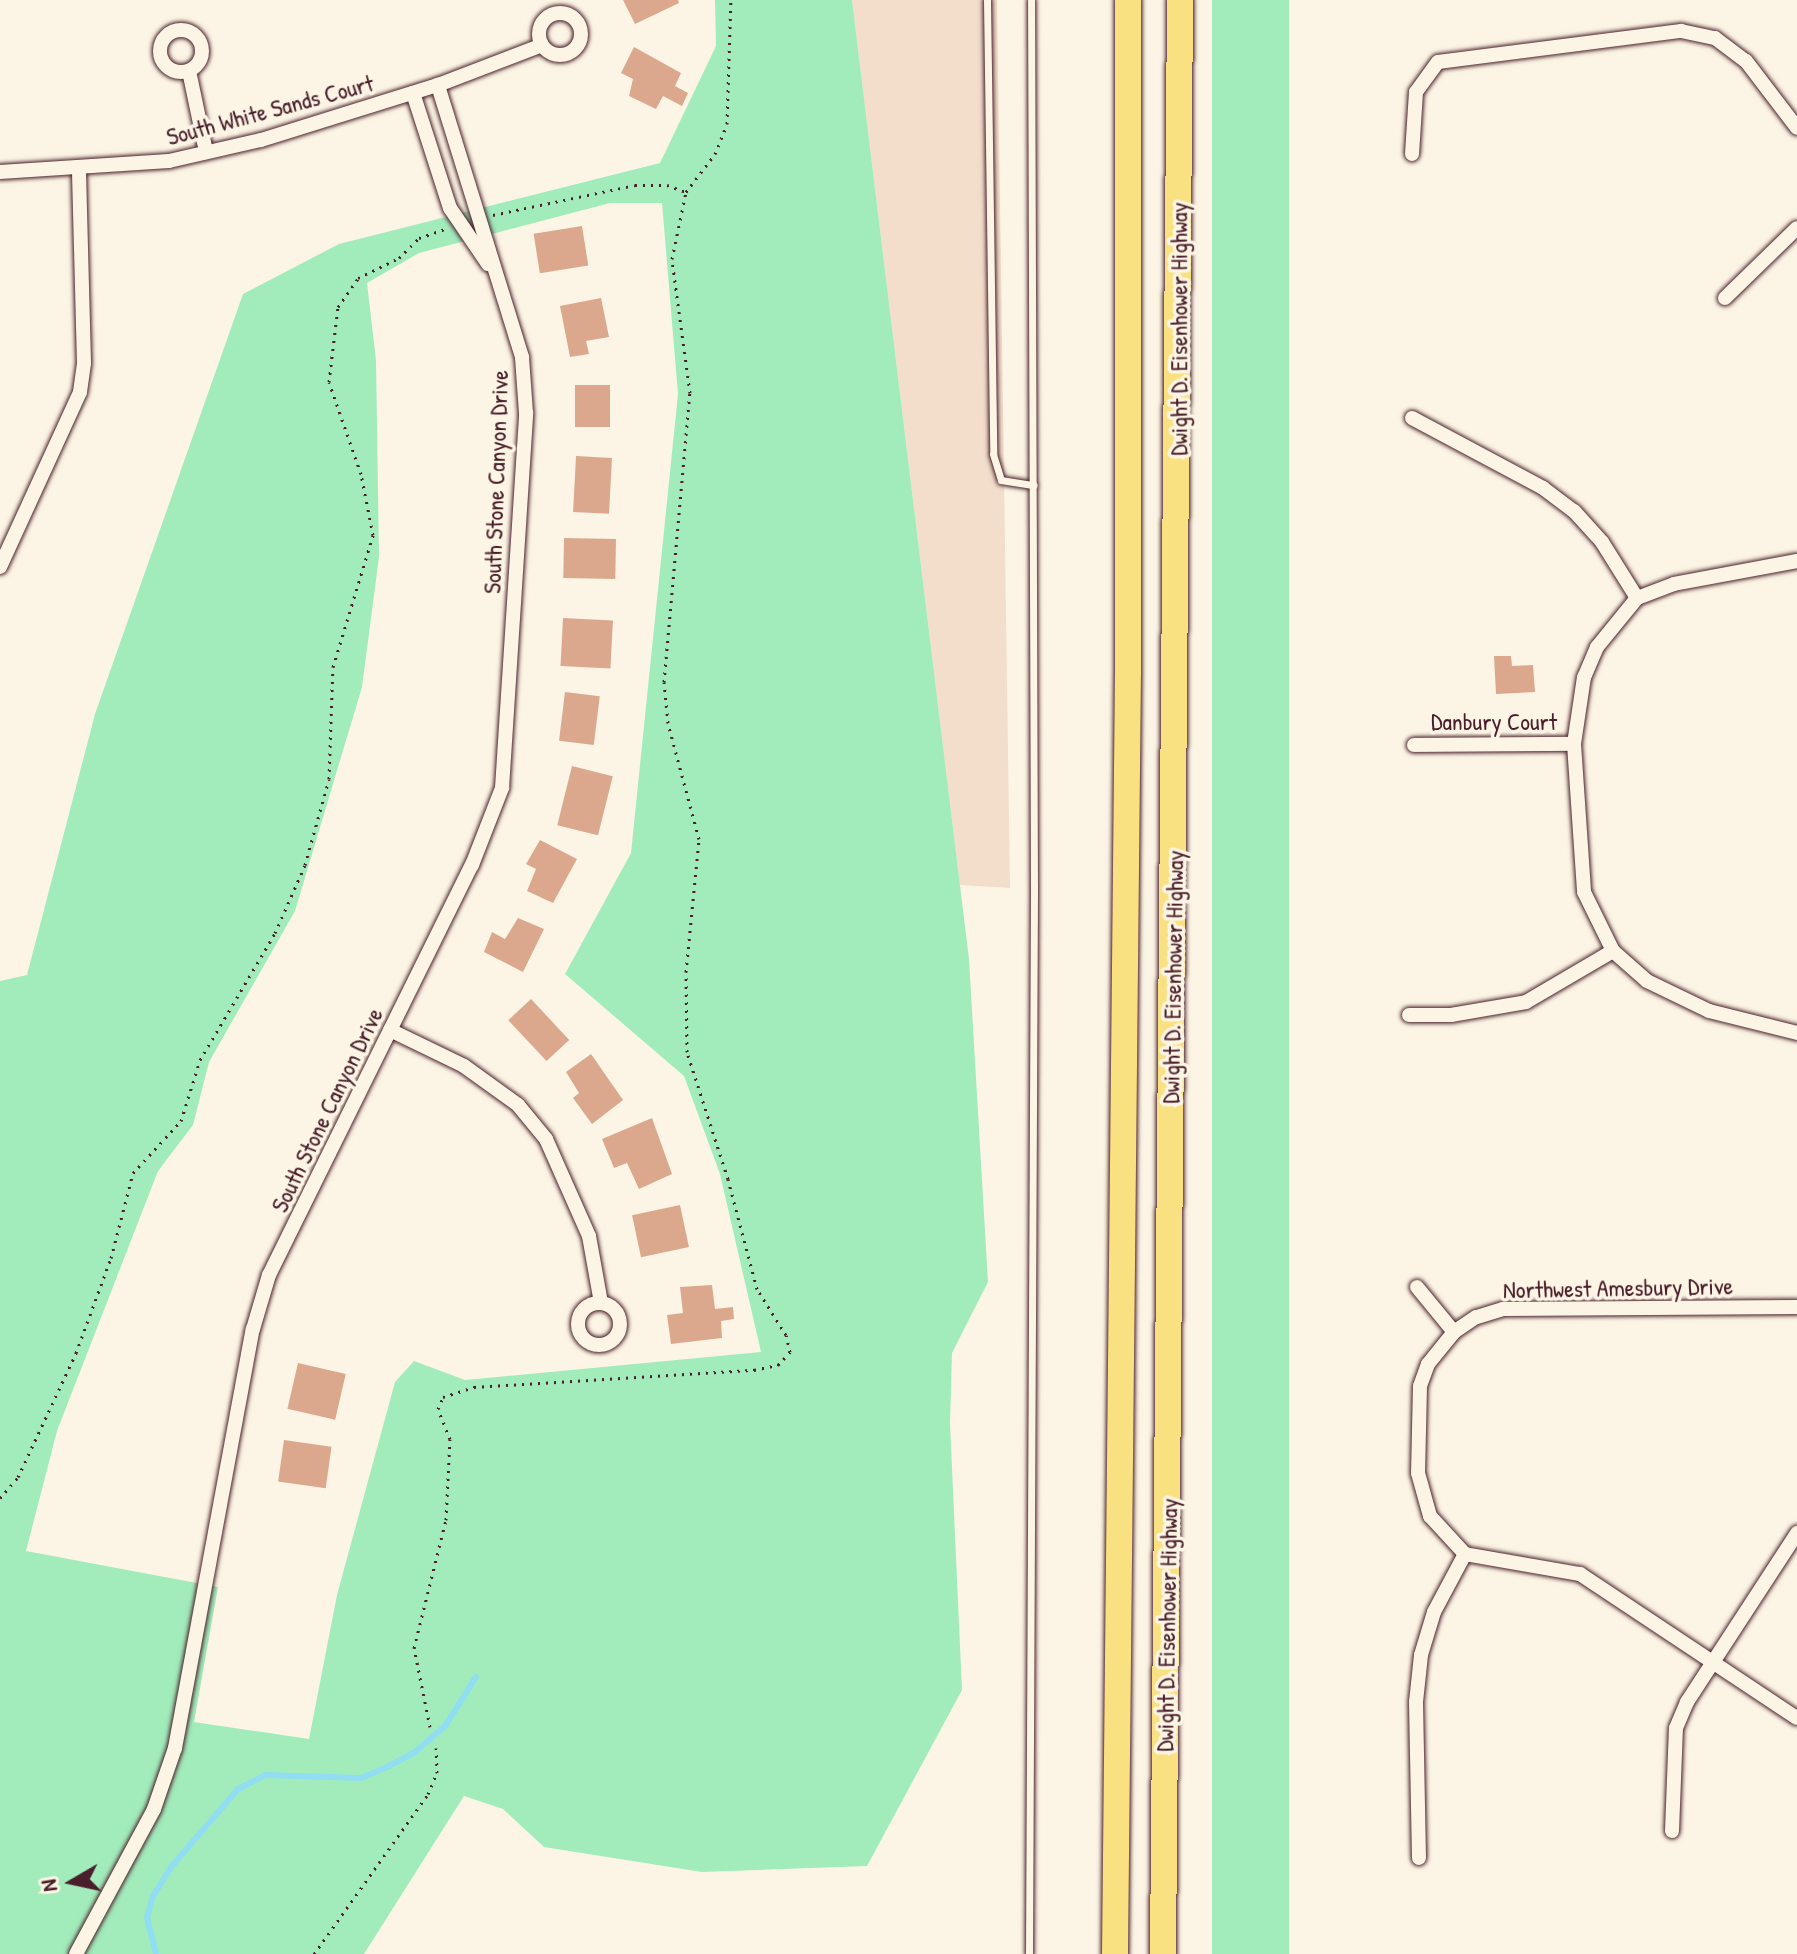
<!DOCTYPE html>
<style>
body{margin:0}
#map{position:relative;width:1797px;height:1954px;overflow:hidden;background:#fcf5e5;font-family:"Patrick Hand",sans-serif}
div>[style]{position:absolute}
.built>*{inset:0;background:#f2decb}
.green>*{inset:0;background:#a2ecbb;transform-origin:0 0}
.stream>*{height:6px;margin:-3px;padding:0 3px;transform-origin:3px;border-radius:3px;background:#91ddf2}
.building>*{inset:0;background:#dba88e;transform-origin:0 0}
.path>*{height:3px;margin-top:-1.5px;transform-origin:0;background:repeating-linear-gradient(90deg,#4a1f2b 0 2px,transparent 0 8px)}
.roads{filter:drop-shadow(0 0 2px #4a1f2b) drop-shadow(0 0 2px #4a1f2b)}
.lane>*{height:7px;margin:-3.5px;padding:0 3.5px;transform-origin:3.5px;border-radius:3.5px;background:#fcf5e5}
.street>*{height:14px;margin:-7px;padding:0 7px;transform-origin:7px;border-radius:7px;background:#fcf5e5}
.street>.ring{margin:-7px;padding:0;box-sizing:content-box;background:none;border:14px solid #fcf5e5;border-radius:50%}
.highway>*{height:26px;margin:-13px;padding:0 13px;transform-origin:13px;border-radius:13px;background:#f9e181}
span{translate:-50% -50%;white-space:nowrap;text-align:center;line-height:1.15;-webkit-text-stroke:7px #fcf5e5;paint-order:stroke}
.street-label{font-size:24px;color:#4a1f2b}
.north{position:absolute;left:32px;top:1842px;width:80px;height:80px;-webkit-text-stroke:6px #fcf5e5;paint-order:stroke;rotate:261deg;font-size:22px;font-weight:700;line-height:32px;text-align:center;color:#4a1f2b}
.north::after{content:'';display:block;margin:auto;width:28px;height:36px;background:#4a1f2b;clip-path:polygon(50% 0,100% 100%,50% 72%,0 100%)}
</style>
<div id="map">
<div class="built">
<div style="clip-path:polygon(852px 0,997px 0,1010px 888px,960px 885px)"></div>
</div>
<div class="green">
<div style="clip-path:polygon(evenodd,715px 0,852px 0,969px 959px,988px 1282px,952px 1353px,950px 1423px,962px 1690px,867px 1866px,702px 1872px,544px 1847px,503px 1809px,464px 1796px,364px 1954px,0 1954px,0 981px,27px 975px,95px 714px,243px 294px,339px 244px,660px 163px,716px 46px,715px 0,610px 203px,662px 203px,678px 394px,631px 853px,565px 974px,684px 1076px,720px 1174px,761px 1352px,465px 1380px,414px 1361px,395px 1382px,337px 1595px,309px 1739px,194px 1722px,218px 1587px,26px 1551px,57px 1431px,158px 1171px,193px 1125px,209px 1062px,295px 911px,362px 687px,379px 557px,376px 360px,367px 283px,419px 253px,610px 203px)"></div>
<div style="left:1212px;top:0;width:77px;height:1954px"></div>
</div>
<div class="stream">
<div style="left:156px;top:1954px;width:37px;rotate:-104deg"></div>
<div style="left:147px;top:1918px;width:23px;rotate:-75deg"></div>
<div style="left:153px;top:1896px;width:36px;rotate:-58deg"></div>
<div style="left:172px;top:1866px;width:101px;rotate:-49.4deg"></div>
<div style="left:238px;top:1789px;width:30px;rotate:-27deg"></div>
<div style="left:265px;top:1775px;width:96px;rotate:1.8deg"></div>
<div style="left:361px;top:1778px;width:28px;rotate:-23deg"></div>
<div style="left:387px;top:1767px;width:32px;rotate:-28deg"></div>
<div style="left:415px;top:1752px;width:40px;rotate:-41deg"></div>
<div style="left:445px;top:1726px;width:58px;rotate:-57.7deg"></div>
</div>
<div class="building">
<div style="clip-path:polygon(623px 0,678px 0,679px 3px,635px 24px)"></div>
<div style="clip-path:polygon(634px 47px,681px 73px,675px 86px,688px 93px,682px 106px,663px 96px,656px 109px,629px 96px,633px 79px,621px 73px)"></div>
<div style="left:582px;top:226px;width:40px;height:49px;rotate:81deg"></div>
<div style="clip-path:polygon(601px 298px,609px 337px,586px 341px,589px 354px,570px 357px,560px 306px)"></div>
<div style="left:575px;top:385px;width:35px;height:42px"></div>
<div style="left:576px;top:456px;width:36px;height:56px;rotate:3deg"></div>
<div style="left:564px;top:538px;width:52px;height:40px;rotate:1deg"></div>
<div style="left:563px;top:618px;width:50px;height:48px;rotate:3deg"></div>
<div style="clip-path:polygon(1494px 656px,1511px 656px,1512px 666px,1533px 665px,1535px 692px,1496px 694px)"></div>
<div style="left:565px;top:692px;width:35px;height:49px;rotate:7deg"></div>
<div style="left:572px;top:766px;width:42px;height:61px;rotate:14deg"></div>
<div style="clip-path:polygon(540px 840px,577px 859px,553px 903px,527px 891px,536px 869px,526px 864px)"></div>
<div style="clip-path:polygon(518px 918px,544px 929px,523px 972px,484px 952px,492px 932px,505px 939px)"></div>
<div style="left:531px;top:999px;width:56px;height:31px;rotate:47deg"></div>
<div style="clip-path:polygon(591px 1054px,623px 1100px,592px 1124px,573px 1098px,579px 1093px,566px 1072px)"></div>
<div style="clip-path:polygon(652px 1118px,672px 1174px,639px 1189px,627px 1163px,614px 1168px,602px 1139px)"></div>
<div style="left:680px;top:1205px;width:43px;height:49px;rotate:78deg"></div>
<div style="clip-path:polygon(712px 1285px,715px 1309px,733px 1307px,734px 1319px,721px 1321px,722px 1338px,671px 1344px,667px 1315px,683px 1313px,680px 1287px)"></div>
<div style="left:298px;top:1363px;width:49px;height:47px;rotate:13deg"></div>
<div style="left:284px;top:1440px;width:48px;height:42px;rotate:8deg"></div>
</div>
<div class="path">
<div style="left:493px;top:215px;width:145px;rotate:-11.9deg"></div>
<div style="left:635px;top:185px;width:32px"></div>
<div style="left:667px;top:185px;width:20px;rotate:20deg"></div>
<div style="left:686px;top:192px;width:48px;rotate:-52.7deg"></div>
<div style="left:715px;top:154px;width:32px;rotate:-68deg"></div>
<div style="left:727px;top:124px;width:124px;rotate:-88.2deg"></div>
<div style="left:0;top:1498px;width:28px;rotate:-49deg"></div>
<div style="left:18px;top:1477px;width:137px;rotate:-64.9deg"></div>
<div style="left:76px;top:1353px;width:101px;rotate:-69.8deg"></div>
<div style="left:111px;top:1258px;width:88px;rotate:-75.5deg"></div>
<div style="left:133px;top:1173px;width:71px;rotate:-47.3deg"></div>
<div style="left:181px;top:1121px;width:64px;rotate:-72.7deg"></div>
<div style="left:200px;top:1060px;width:147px;rotate:-59.4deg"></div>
<div style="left:275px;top:933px;width:74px;rotate:-66.2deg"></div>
<div style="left:305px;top:865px;width:89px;rotate:-74.4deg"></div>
<div style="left:329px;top:779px;width:112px;rotate:-88deg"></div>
<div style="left:333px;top:667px;width:138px;rotate:-73.1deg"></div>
<div style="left:373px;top:535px;width:62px;rotate:-101.1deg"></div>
<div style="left:361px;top:474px;width:97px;rotate:-109.2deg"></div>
<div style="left:329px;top:382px;width:76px;rotate:-83.2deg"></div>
<div style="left:338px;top:307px;width:35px;rotate:-55deg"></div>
<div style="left:358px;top:278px;width:46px;rotate:-26deg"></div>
<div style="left:399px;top:258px;width:28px;rotate:-45deg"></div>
<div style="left:419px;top:238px;width:28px;rotate:-19deg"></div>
<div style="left:430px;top:1727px;width:81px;rotate:-101.4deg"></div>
<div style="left:414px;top:1648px;width:132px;rotate:-76deg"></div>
<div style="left:446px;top:1520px;width:81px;rotate:-87.2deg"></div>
<div style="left:450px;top:1439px;width:32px;rotate:-112deg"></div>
<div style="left:438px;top:1409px;width:13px;rotate:-67deg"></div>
<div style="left:443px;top:1397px;width:33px;rotate:-18deg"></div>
<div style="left:474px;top:1387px;width:281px;rotate:-3.5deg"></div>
<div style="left:754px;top:1370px;width:25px;rotate:-12deg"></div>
<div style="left:778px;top:1365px;width:18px;rotate:-47deg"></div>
<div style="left:790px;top:1352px;width:17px;rotate:-103deg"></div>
<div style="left:786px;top:1335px;width:54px;rotate:-122.2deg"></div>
<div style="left:757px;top:1289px;width:114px;rotate:-104.8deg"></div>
<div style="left:728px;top:1179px;width:133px;rotate:-107.9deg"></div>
<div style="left:687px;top:1052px;width:80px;rotate:-90.7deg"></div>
<div style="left:686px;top:972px;width:134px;rotate:-84.4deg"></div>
<div style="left:699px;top:839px;width:120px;rotate:-105deg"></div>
<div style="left:668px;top:723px;width:41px;rotate:-95.6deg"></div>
<div style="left:664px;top:682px;width:290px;rotate:-84.9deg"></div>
<div style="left:690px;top:393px;width:135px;rotate:-97.7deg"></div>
<div style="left:672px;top:259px;width:68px;rotate:-78.2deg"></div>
<div style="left:314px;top:1954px;width:196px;rotate:-54.5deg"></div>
<div style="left:428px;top:1794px;width:23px;rotate:-67deg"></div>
<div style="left:437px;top:1773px;width:25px;rotate:-92deg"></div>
</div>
<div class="roads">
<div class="lane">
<div style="left:987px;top:0;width:454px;rotate:89.2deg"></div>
<div style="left:993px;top:454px;width:27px;rotate:73deg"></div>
<div style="left:1001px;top:480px;width:33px;rotate:9deg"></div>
<div style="left:1029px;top:1954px;width:1067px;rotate:-89.73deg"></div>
<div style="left:1034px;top:887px;width:887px;rotate:-90.19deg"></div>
</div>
<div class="street">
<div class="ring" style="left:539px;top:13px;width:28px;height:28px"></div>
<div class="ring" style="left:160px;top:30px;width:28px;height:28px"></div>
<div style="left:189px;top:71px;width:83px;rotate:78.1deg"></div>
<div style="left:413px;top:93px;width:121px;rotate:72.2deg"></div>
<div style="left:450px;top:208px;width:68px;rotate:55.8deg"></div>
<div style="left:1412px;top:154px;width:62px;rotate:-86.3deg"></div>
<div style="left:1416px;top:92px;width:37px;rotate:-54deg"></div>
<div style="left:1438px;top:62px;width:245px;rotate:-7.3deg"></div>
<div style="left:1681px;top:31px;width:35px;rotate:12deg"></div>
<div style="left:1715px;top:38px;width:39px;rotate:37deg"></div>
<div style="left:1746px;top:61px;width:84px;rotate:52.7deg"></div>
<div style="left:0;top:172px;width:169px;rotate:-3.7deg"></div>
<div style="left:169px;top:161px;width:94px;rotate:-12.9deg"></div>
<div style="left:261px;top:140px;width:185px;rotate:-17.3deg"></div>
<div style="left:438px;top:85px;width:111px;rotate:-21deg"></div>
<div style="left:1725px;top:298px;width:100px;rotate:-44.2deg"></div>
<div style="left:1412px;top:418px;width:149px;rotate:28.1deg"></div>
<div style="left:1543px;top:488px;width:39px;rotate:37deg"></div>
<div style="left:1574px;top:511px;width:42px;rotate:47.9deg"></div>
<div style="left:1602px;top:542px;width:66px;rotate:58deg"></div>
<div style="left:1797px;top:561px;width:125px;rotate:169.4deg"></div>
<div style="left:1674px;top:584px;width:40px;rotate:159deg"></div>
<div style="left:1637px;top:598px;width:63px;rotate:129.2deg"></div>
<div style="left:1597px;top:647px;width:33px;rotate:113deg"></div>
<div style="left:1584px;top:677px;width:68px;rotate:98.5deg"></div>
<div style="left:1574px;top:744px;width:148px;rotate:86.1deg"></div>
<div style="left:1584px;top:892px;width:66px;rotate:63.8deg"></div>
<div style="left:1613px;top:951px;width:45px;rotate:41.4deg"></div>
<div style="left:1647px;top:981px;width:69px;rotate:25.8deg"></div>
<div style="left:1709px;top:1011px;width:91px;rotate:14deg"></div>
<div style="left:0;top:567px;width:192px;rotate:-65.4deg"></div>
<div style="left:80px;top:392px;width:29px;rotate:-82deg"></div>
<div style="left:84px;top:363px;width:195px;rotate:-91.5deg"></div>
<div style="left:1414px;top:745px;width:160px;rotate:-0.4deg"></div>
<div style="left:1409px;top:1015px;width:42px"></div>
<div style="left:1451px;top:1015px;width:76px;rotate:-9.8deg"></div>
<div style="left:1526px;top:1002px;width:101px;rotate:-30.4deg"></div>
<div style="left:390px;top:1030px;width:82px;rotate:25.9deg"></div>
<div style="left:464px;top:1066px;width:67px;rotate:35.8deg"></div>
<div style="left:518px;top:1105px;width:44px;rotate:50.5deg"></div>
<div style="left:546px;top:1139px;width:106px;rotate:66.1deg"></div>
<div style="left:589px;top:1236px;width:68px;rotate:79.8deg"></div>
<div style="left:1417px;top:1287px;width:58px;rotate:50.6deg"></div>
<div class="ring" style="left:578px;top:1303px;width:28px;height:28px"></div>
<div style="left:1797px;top:1307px;width:294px;rotate:179.6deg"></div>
<div style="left:1503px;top:1309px;width:28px;rotate:163deg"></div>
<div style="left:1476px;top:1317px;width:27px;rotate:146deg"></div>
<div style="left:1454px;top:1332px;width:41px;rotate:129.1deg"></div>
<div style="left:1428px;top:1364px;width:23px;rotate:110deg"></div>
<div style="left:1420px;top:1386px;width:87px;rotate:91.3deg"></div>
<div style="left:1418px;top:1473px;width:45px;rotate:74.4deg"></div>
<div style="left:1430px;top:1516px;width:52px;rotate:47.4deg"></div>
<div style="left:1465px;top:1554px;width:117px;rotate:9.9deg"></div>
<div style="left:1580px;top:1574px;width:260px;rotate:33.6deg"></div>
<div style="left:1672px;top:1831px;width:103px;rotate:-87.8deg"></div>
<div style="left:1676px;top:1728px;width:28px;rotate:-67deg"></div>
<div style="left:1687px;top:1702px;width:202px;rotate:-56.9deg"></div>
<div style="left:1419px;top:1858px;width:156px;rotate:-91.1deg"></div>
<div style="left:1416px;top:1702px;width:47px;rotate:-83.9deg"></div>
<div style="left:1421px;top:1655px;width:45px;rotate:-73.2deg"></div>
<div style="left:1434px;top:1612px;width:66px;rotate:-61.9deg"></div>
<div style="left:76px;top:1954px;width:165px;rotate:-61.7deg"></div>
<div style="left:154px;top:1809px;width:65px;rotate:-71deg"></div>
<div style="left:175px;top:1748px;width:426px;rotate:-79.5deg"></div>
<div style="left:253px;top:1329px;width:56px;rotate:-73.5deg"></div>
<div style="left:269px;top:1275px;width:458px;rotate:-63.7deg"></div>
<div style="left:472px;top:865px;width:83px;rotate:-68.7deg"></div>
<div style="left:502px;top:788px;width:376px;rotate:-86.3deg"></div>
<div style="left:526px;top:413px;width:56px;rotate:-94.1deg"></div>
<div style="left:522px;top:357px;width:285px;rotate:-107.2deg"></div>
</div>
<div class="highway">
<div style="left:1115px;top:1954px;width:1283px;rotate:-89.42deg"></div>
<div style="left:1128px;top:671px;width:671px;rotate:-90deg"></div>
<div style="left:1163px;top:1954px;width:1954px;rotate:-89.5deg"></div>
</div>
</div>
<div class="street-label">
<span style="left:270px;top:110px;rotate:-15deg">South White Sands Court</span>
<span style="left:1179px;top:329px;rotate:-90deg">Dwight D. Eisenhower Highway</span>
<span style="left:496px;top:482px;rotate:-88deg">South Stone Canyon Drive</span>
<span style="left:1494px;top:722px">Danbury Court</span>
<span style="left:1173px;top:977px;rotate:-89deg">Dwight D. Eisenhower Highway</span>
<span style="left:327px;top:1110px;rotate:-64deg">South Stone Canyon Drive</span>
<span style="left:1618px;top:1288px;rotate:-1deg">Northwest Amesbury Drive</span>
<span style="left:1167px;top:1625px;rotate:-89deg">Dwight D. Eisenhower Highway</span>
</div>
<div class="north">N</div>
</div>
